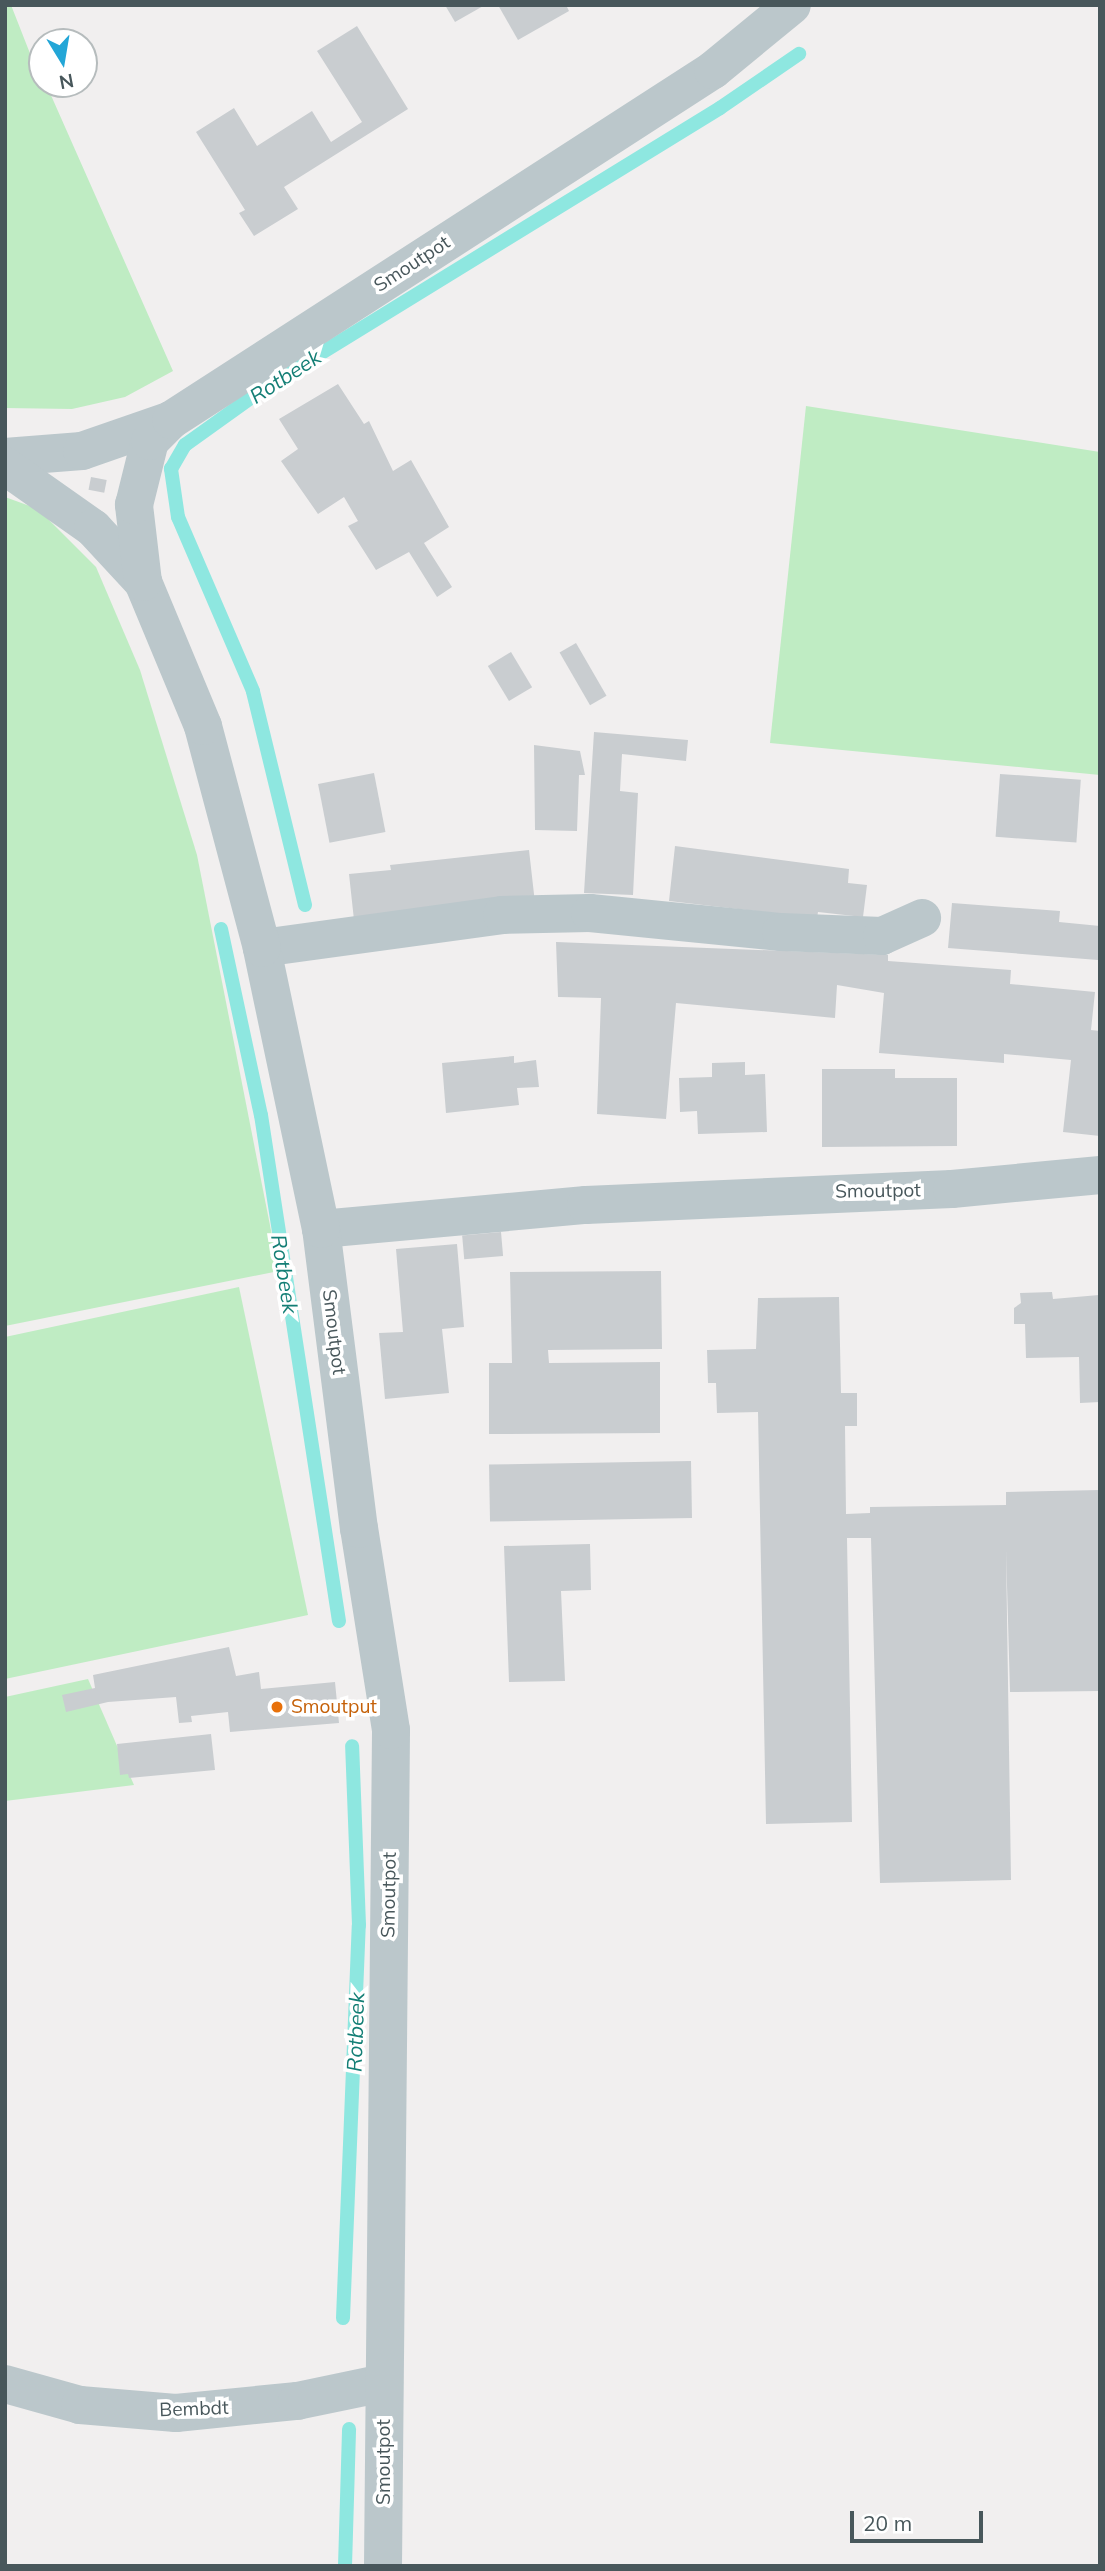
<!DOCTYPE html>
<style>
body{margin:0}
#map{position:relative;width:1105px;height:2571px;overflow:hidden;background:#f1efef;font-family:Mulish,sans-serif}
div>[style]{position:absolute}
.green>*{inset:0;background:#bfecc3}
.stream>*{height:14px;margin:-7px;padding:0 7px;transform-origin:7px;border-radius:7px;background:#8ee7e0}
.building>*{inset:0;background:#c9cdd0;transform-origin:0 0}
.street>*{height:38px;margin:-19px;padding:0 19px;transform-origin:19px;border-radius:19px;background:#bbc7cb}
.dots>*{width:19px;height:19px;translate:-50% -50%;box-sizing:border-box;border:4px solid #fff;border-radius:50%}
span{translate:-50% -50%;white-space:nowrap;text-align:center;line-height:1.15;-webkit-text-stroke:7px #fff;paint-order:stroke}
.street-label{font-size:19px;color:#48575b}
.food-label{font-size:19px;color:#c56008}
.left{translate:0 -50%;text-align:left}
.water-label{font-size:21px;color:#137e75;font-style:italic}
.frame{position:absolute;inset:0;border:7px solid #48575b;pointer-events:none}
.north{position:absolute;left:28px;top:28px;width:70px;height:70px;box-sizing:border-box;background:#fff;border:2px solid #b6bcbd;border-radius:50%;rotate:169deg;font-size:19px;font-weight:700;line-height:28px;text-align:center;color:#48575b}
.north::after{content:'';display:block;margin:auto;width:24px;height:32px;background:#23a6d7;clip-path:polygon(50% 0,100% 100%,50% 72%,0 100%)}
.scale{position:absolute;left:850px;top:2511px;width:133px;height:32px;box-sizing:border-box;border:4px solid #48575b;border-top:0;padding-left:9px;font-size:21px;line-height:24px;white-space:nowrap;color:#48575b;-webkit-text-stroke:5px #fff;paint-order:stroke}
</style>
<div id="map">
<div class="green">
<div style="clip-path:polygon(5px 5px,11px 5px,42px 84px,46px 84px,173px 371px,125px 397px,72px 409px,5px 408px)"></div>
<div style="clip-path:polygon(806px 406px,1100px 452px,1100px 775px,770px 743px)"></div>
<div style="clip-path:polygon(5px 497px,38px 509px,96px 567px,140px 670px,197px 855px,279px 1271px,5px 1326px)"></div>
<div style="clip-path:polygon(239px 1287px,308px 1615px,5px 1679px,5px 1337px)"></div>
<div style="clip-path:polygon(88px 1679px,134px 1785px,5px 1801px,5px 1697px)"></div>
</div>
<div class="stream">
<div style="left:305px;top:905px;width:220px;rotate:-103.7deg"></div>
<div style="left:253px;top:691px;width:189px;rotate:-113.3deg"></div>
<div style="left:178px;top:517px;width:49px;rotate:-98.3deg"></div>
<div style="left:171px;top:469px;width:28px;rotate:-60deg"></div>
<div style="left:185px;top:445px;width:100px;rotate:-35.6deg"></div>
<div style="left:266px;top:387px;width:533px;rotate:-31.57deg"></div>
<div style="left:720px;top:108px;width:96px;rotate:-34.4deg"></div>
<div style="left:221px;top:929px;width:190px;rotate:77.9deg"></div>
<div style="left:261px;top:1115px;width:512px;rotate:81.24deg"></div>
<div style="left:343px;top:2318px;width:393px;rotate:-87.7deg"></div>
<div style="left:359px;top:1925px;width:179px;rotate:-92.2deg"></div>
<div style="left:345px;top:2566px;width:137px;rotate:-88.3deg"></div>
</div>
<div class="building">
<div style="clip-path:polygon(445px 5px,485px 5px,455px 22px)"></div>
<div style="clip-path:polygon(498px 5px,566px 5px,569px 11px,518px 40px)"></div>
<div style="clip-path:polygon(357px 26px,408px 109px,284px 187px,298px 209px,254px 236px,239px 213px,245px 210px,196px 132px,234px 108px,257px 146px,312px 111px,331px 142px,362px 122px,317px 51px)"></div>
<div style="clip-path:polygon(338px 384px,364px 424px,369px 421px,393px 471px,411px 460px,449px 527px,424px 543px,452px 587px,437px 597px,409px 552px,376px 570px,348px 526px,358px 521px,344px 497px,318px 514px,281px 461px,298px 449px,279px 419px)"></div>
<div style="left:91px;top:477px;width:16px;height:13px;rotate:11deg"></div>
<div style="left:576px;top:643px;width:61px;height:19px;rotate:60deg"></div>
<div style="left:511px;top:652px;width:41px;height:27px;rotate:59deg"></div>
<div style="clip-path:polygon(594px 732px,688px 740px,686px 761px,622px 754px,620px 791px,638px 793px,633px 895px,584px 893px)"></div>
<div style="clip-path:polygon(534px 745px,580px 751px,585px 775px,579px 775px,577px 831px,535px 830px)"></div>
<div style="left:374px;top:773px;width:60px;height:57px;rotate:79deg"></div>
<div style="left:1000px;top:774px;width:81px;height:63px;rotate:4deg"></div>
<div style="clip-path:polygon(675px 846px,849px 869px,848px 883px,867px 885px,863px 917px,818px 912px,817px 918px,669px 901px)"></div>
<div style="clip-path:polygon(529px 850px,535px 903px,354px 920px,349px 874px,391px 870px,390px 865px)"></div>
<div style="clip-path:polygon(952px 903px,1060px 911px,1059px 922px,1100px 926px,1098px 960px,948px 948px)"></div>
<div style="clip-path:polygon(556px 942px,888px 955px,888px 961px,1011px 970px,1010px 984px,1095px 992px,1091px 1030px,1100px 1031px,1100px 1136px,1063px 1132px,1071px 1060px,1004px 1054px,1004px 1063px,879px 1053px,884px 993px,837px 985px,835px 1018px,676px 1003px,666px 1119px,597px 1114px,601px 998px,558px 997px)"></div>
<div style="clip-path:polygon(514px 1056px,514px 1063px,536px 1060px,539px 1087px,517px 1088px,519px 1105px,446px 1113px,442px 1063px)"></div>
<div style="clip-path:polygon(745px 1062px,745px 1075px,765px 1074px,767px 1132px,698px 1134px,697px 1111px,680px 1112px,679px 1078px,712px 1077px,712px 1063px)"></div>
<div style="clip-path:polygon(822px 1069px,895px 1069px,895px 1078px,957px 1078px,957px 1146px,822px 1147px)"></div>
<div style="left:501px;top:1232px;width:24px;height:39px;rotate:85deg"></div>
<div style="clip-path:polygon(457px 1244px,464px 1327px,442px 1329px,449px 1393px,385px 1399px,379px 1333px,403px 1332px,396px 1249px)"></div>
<div style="clip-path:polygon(661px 1271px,662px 1349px,548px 1350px,549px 1363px,660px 1362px,660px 1433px,489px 1434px,489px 1363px,512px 1363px,510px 1272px)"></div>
<div style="clip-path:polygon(1052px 1292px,1053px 1299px,1099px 1295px,1100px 1402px,1080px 1403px,1079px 1357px,1026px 1358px,1025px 1324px,1014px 1324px,1014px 1308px,1021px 1303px,1020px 1293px)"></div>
<div style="clip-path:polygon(839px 1297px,841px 1393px,857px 1393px,857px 1426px,845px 1426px,846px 1514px,870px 1513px,870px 1507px,1006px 1505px,1006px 1492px,1100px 1490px,1100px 1691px,1010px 1692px,1006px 1550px,1011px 1880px,880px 1883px,871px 1538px,847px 1538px,852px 1822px,766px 1824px,758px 1412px,717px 1413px,716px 1383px,708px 1383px,707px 1350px,756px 1349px,758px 1298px)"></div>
<div style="left:691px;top:1461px;width:57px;height:202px;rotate:89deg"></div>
<div style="clip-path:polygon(590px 1544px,591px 1590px,561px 1591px,565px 1681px,509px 1682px,504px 1546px)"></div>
<div style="clip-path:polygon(229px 1647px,236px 1676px,259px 1672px,261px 1689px,335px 1682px,339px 1723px,230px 1732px,228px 1712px,191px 1716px,192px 1722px,179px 1723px,176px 1697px,108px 1702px,66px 1712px,62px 1695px,95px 1688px,93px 1675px)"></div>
<div style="clip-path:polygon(211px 1734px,215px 1770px,129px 1778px,128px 1774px,120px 1775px,117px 1744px)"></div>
</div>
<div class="street">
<div style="left:5px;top:457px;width:77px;rotate:-4.5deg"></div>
<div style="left:82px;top:451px;width:94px;rotate:-19.2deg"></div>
<div style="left:5px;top:466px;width:108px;rotate:35.2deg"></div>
<div style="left:93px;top:528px;width:74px;rotate:47.2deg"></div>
<div style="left:262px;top:948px;width:242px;rotate:-7.8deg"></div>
<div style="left:502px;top:915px;width:88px;rotate:-1.3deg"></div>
<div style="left:590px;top:913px;width:192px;rotate:5.7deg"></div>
<div style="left:781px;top:932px;width:101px;rotate:2.3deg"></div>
<div style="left:882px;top:936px;width:44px;rotate:-24.2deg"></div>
<div style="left:321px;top:1229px;width:266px;rotate:-5.2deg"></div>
<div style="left:586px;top:1205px;width:366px;rotate:-2.5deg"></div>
<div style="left:952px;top:1189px;width:149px;rotate:-5.4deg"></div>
<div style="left:5px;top:2384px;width:78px;rotate:15.6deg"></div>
<div style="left:80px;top:2405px;width:96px;rotate:4.8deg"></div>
<div style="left:176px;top:2413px;width:122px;rotate:-5.7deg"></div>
<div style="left:297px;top:2401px;width:89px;rotate:-11.7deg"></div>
<div style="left:383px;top:2566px;width:836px;rotate:-89.45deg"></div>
<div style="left:391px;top:1730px;width:204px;rotate:-99deg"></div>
<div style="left:359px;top:1529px;width:302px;rotate:-97.2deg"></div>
<div style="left:321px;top:1229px;width:287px;rotate:-101.9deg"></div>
<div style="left:262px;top:948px;width:230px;rotate:-104.9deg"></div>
<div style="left:203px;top:726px;width:156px;rotate:-112.6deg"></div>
<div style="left:143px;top:582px;width:78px;rotate:-96.7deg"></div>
<div style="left:134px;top:505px;width:66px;rotate:-76deg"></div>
<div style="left:150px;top:441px;width:30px;rotate:-45deg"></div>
<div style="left:171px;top:420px;width:645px;rotate:-32.85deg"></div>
<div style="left:713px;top:70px;width:102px;rotate:-39.4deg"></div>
</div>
<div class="dots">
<div style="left:277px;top:1707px;background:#e8710a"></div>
</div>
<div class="street-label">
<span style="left:412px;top:264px;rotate:-33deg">Smoutpot</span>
<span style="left:878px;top:1191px;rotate:-1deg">Smoutpot</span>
<span style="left:334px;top:1332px;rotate:83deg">Smoutpot</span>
<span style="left:389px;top:1895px;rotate:-89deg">Smoutpot</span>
<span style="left:194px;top:2409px;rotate:-2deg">Bembdt</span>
<span style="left:384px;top:2462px;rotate:-90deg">Smoutpot</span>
</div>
<div class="food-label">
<span class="left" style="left:291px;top:1707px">Smoutput</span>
</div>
<div class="water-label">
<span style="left:285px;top:376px;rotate:-33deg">Rotbeek</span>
<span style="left:285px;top:1274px;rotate:81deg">Rotbeek</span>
<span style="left:355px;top:2032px;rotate:-88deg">Rotbeek</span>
</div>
<div class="frame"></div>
<div class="north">N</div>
<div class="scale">20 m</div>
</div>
